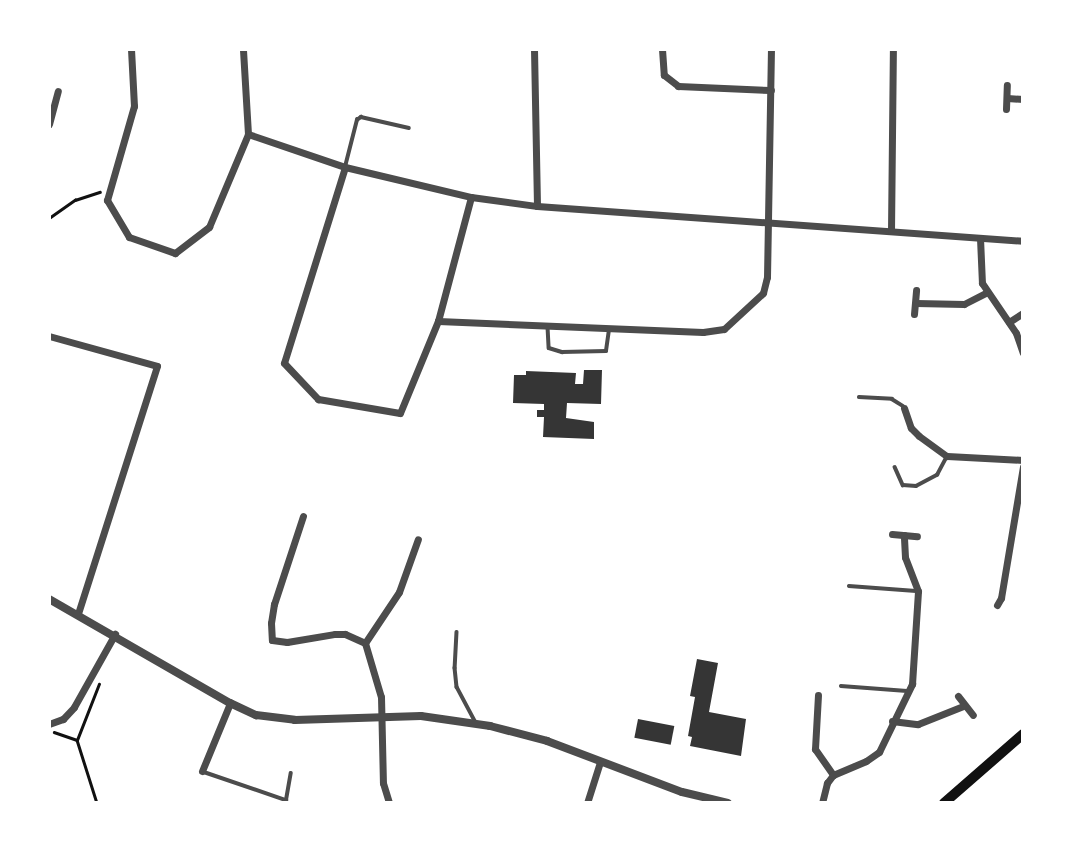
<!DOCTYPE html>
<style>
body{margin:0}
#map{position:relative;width:1072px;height:852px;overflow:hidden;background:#fff;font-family:"Golos Text",sans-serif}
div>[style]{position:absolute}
.building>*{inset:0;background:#353535;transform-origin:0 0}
.path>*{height:2.5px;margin:-1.25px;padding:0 1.25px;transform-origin:1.25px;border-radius:1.25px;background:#111}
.service>*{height:3.5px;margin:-1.75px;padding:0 1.75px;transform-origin:1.75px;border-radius:1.75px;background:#4c4c4c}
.minor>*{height:7px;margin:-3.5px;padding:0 3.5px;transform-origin:3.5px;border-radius:3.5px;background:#4c4c4c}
.tertiary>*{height:8px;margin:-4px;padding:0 4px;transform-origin:4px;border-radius:4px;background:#4c4c4c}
.secondary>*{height:10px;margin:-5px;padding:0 5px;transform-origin:5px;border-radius:5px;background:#111}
span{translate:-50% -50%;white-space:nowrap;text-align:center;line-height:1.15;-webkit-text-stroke:6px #fff;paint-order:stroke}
.frame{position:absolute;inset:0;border:51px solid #fff;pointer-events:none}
</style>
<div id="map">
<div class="building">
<div style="clip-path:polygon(584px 370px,602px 370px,601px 404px,567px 403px,566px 418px,594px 422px,594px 439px,543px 437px,544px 417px,537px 417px,537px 410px,544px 410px,544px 404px,513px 403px,514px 375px,526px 375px,526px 371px,576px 373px,575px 384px,583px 384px)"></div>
<div style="clip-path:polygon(697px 659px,718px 663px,709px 712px,746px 719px,741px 756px,690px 746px,692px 737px,688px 736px,695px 697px,690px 696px)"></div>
<div style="left:638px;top:719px;width:37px;height:19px;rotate:11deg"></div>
</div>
<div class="path">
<div style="left:49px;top:218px;width:32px;rotate:-35deg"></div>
<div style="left:75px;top:200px;width:26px;rotate:-18deg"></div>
<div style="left:54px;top:732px;width:24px;rotate:19deg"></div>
<div style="left:77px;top:740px;width:66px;rotate:72.4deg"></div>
<div style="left:77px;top:740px;width:60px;rotate:-68.6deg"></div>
</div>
<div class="service">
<div style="left:345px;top:167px;width:49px;rotate:-75.7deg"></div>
<div style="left:357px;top:120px;width:5px;rotate:-37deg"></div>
<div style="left:361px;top:117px;width:49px;rotate:12.9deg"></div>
<div style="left:548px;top:327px;width:21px;rotate:87deg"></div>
<div style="left:549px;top:348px;width:14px;rotate:17deg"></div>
<div style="left:562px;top:352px;width:44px;rotate:-1.3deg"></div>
<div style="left:606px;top:351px;width:21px;rotate:-82deg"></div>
<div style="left:859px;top:397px;width:33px;rotate:3deg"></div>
<div style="left:892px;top:399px;width:13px;rotate:32deg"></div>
<div style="left:895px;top:467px;width:20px;rotate:66deg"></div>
<div style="left:903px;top:485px;width:13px;rotate:4deg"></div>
<div style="left:916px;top:486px;width:24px;rotate:-28deg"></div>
<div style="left:937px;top:475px;width:21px;rotate:-62deg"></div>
<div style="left:849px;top:586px;width:67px;rotate:4.3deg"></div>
<div style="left:457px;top:632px;width:36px;rotate:93deg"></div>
<div style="left:455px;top:668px;width:19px;rotate:84deg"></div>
<div style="left:457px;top:687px;width:40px;rotate:62deg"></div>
<div style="left:841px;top:686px;width:66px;rotate:4.3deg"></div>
<div style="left:204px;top:772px;width:87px;rotate:18.9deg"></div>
<div style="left:286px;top:800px;width:27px;rotate:-80deg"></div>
</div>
<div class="minor">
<div style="left:131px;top:49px;width:57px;rotate:87deg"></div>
<div style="left:134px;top:106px;width:98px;rotate:106deg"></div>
<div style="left:107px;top:200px;width:43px;rotate:59.3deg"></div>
<div style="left:129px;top:237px;width:49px;rotate:19.2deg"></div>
<div style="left:175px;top:253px;width:43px;rotate:-37.4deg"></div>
<div style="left:209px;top:227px;width:101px;rotate:-67.2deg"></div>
<div style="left:248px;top:134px;width:85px;rotate:-93.4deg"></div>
<div style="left:534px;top:49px;width:157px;rotate:88.9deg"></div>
<div style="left:537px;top:206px;width:487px;rotate:4.1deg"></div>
<div style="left:662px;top:49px;width:26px;rotate:86deg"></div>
<div style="left:664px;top:75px;width:18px;rotate:38deg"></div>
<div style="left:678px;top:86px;width:93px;rotate:2.5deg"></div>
<div style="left:1007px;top:98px;width:16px;rotate:4deg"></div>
<div style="left:1006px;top:109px;width:24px;rotate:-88deg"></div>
<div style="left:49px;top:124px;width:34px;rotate:-75deg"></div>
<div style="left:248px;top:134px;width:102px;rotate:18.8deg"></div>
<div style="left:345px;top:167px;width:130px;rotate:13.4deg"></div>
<div style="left:471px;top:197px;width:67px;rotate:7.8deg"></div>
<div style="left:345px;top:167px;width:205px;rotate:107.3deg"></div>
<div style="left:284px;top:363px;width:50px;rotate:46.6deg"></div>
<div style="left:318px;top:399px;width:83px;rotate:9.7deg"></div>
<div style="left:400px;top:413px;width:100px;rotate:-67.6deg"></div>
<div style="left:438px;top:321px;width:128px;rotate:-75.1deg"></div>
<div style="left:891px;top:231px;width:182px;rotate:-89.4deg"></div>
<div style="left:980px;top:238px;width:45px;rotate:87.5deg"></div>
<div style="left:982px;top:283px;width:60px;rotate:55.8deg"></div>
<div style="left:1016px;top:333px;width:21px;rotate:71deg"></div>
<div style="left:916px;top:303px;width:48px;rotate:1.2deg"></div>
<div style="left:964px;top:304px;width:25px;rotate:-27deg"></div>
<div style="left:914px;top:314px;width:24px;rotate:-85deg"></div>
<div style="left:438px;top:321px;width:265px;rotate:2.4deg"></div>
<div style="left:703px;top:332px;width:21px;rotate:-8deg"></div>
<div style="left:724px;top:329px;width:53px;rotate:-42.7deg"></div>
<div style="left:763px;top:293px;width:16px;rotate:-76deg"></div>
<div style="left:767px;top:277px;width:228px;rotate:-89deg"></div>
<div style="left:1009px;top:322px;width:17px;rotate:-33deg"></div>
<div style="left:49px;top:336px;width:112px;rotate:15.5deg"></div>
<div style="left:157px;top:366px;width:260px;rotate:107.7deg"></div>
<div style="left:904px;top:408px;width:21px;rotate:71deg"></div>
<div style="left:911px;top:428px;width:11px;rotate:45deg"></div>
<div style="left:919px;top:436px;width:34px;rotate:36deg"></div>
<div style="left:947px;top:456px;width:76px;rotate:3deg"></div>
<div style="left:303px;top:516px;width:93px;rotate:108.2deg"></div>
<div style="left:274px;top:604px;width:19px;rotate:99deg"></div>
<div style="left:271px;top:623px;width:17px;rotate:87deg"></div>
<div style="left:272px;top:640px;width:15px;rotate:8deg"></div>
<div style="left:287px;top:642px;width:49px;rotate:-9.5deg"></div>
<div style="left:335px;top:634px;width:10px"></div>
<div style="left:345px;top:634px;width:22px;rotate:24deg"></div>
<div style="left:365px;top:643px;width:56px;rotate:73.5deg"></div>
<div style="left:381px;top:697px;width:86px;rotate:88.7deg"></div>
<div style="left:383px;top:783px;width:21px;rotate:73deg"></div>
<div style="left:892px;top:534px;width:25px;rotate:5deg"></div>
<div style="left:997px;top:605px;width:8px;rotate:-60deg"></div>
<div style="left:1001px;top:598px;width:133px;rotate:-80.5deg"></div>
<div style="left:365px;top:643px;width:61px;rotate:-56.3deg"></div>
<div style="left:399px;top:592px;width:56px;rotate:-70.3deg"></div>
<div style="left:818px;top:695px;width:54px;rotate:93.2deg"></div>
<div style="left:815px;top:749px;width:32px;rotate:55deg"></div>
<div style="left:958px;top:696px;width:24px;rotate:52deg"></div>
<div style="left:892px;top:721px;width:26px;rotate:7deg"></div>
<div style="left:918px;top:724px;width:48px;rotate:-21.8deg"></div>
<div style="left:49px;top:724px;width:15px;rotate:-20deg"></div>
<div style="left:63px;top:719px;width:16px;rotate:-47deg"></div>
<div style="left:74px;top:707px;width:84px;rotate:-60.7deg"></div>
<div style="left:202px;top:771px;width:74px;rotate:-67.6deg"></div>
<div style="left:587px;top:803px;width:43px;rotate:-72.4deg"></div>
<div style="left:822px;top:803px;width:21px;rotate:-76deg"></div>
<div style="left:827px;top:783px;width:10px;rotate:-53deg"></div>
<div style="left:833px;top:775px;width:36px;rotate:-23deg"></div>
<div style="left:866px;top:761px;width:16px;rotate:-35deg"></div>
<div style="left:879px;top:752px;width:76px;rotate:-64.1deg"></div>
<div style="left:912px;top:684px;width:93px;rotate:-86.3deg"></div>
<div style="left:918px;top:591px;width:36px;rotate:-111deg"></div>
<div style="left:905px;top:557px;width:22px;rotate:-93deg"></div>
</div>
<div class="tertiary">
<div style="left:49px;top:599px;width:209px;rotate:29.9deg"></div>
<div style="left:230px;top:703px;width:29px;rotate:25deg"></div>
<div style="left:256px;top:715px;width:39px;rotate:7deg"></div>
<div style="left:295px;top:720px;width:126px;rotate:-1.8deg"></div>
<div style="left:421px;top:716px;width:70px;rotate:8.2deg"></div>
<div style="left:490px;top:726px;width:59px;rotate:14.7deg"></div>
<div style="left:547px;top:741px;width:144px;rotate:20.7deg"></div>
<div style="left:682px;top:792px;width:47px;rotate:13.4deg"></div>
</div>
<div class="secondary">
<div style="left:944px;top:803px;width:105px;rotate:-41.1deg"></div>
</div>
<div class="frame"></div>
</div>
